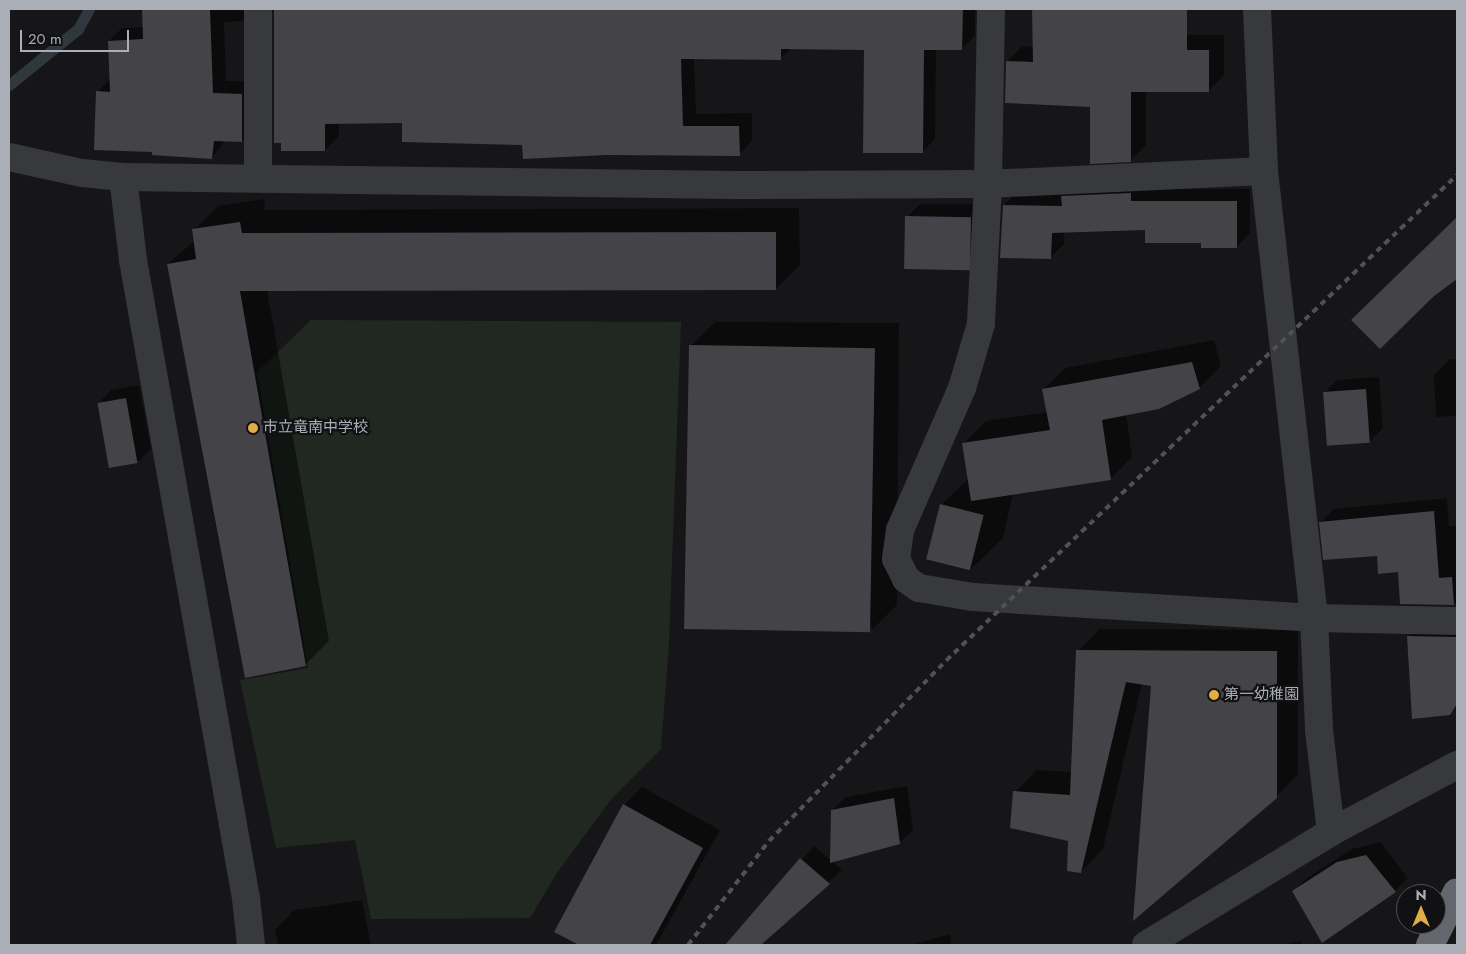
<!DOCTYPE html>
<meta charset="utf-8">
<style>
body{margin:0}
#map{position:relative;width:1466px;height:954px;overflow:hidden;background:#161618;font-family:Jost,"Noto Sans JP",sans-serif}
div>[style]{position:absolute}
.green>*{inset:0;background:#212822}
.shadow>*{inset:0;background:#0007}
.stream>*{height:11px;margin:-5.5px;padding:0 5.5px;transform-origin:5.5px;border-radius:5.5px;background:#30373d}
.building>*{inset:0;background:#444448;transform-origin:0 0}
.minor>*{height:28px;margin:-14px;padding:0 14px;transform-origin:14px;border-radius:14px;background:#38393d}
.highway>*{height:28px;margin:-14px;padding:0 14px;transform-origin:14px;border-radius:14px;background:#64676d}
.rail>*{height:4px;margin-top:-2px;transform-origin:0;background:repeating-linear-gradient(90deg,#4f5155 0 6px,transparent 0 11px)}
.dots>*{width:14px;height:14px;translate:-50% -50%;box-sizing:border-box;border:2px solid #111113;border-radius:50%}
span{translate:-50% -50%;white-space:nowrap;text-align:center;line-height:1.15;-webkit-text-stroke:4.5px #111113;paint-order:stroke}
.poi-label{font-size:15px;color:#aaaeb7}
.left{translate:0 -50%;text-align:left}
.frame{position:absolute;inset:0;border:10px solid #aaaeb7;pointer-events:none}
.north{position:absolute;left:1396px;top:884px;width:50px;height:50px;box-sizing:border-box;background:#111113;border:1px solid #4e5055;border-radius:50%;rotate:0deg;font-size:14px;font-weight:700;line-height:20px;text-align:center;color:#aaaeb7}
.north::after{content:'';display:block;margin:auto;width:18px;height:22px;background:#e0ad47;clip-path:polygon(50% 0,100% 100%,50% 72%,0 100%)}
.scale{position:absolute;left:20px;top:30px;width:109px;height:22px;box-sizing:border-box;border:2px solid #aaaeb7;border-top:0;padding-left:6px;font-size:15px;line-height:18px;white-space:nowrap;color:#aaaeb7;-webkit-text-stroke:4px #111113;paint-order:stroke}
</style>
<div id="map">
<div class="green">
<div style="clip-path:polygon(311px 320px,681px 322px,669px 642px,661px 749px,612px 798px,557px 873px,530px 918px,371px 919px,355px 840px,276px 848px,240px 680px,308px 668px,257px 372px)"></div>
</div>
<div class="shadow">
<div style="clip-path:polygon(143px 9px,254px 9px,242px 21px,224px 22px,226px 81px,255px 81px,255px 128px,242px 141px,225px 140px,212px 158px,154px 151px,97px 92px,111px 78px,109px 41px,122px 28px,144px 27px)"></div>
<div style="clip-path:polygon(275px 9px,611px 9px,622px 140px,523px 144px,403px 121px,339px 122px,339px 136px,325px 150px,275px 142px)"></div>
<div style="clip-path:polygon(649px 9px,975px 9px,975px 36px,961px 49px,936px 49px,935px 139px,922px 152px,866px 48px,791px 48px,780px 59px,694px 58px,696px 114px,752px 113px,752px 141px,739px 154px,649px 156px)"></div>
<div style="clip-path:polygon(1033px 9px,1173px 9px,1174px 35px,1224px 35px,1224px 75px,1209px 91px,1146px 91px,1146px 145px,1131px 160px,1091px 106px,1007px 62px,1022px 46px,1034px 47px)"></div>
<div style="clip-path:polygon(1144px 189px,1250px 189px,1250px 233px,1237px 247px,1146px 228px,1064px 231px,1064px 244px,1051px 257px,1004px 205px,1017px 192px)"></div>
<div style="clip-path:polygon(264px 199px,265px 210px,799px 208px,800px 265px,776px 289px,267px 290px,329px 641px,305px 665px,168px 264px,195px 240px,194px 230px,218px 206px)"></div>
<div style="clip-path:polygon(920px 204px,983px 204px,978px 255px,964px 269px,907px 217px)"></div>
<div style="clip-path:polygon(1457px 219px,1457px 272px,1433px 295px,1353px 320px)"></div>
<div style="clip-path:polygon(715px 322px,899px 323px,897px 605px,873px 629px,691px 346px)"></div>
<div style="clip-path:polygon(1214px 340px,1221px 366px,1199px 388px,1126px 414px,1132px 457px,1110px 479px,1013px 493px,1003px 538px,971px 569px,941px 505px,969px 478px,964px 443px,986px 421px,1048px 412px,1043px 390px,1065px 368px)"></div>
<div style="clip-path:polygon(1450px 359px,1457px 359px,1457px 416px,1436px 417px,1434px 375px)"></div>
<div style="clip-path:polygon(1379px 377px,1383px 428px,1369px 442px,1324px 393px,1337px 380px)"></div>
<div style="clip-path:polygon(139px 385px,151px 449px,138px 462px,98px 404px,111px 390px)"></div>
<div style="clip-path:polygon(1447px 498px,1449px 526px,1457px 526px,1457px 601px,1454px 604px,1401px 603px,1399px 571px,1378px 555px,1320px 523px,1334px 509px)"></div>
<div style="clip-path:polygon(1421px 623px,1457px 624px,1457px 706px,1450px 713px,1408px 636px)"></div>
<div style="clip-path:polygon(1100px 629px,1298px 630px,1298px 774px,1276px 797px,1152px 685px,1142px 683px,1103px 849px,1081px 872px,1070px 840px,1015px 792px,1037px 770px,1072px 772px,1078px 651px)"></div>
<div style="clip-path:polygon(907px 786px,913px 830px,899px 843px,832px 861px,842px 870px,759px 945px,727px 945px,814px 846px,832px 861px,832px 810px,846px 797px)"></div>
<div style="clip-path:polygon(642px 787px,720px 830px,656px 945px,581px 945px,556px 932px,624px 805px)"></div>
<div style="clip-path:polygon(1380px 842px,1408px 878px,1395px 891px,1322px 941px,1294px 891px,1307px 878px,1352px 849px)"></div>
<div style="clip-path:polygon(362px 900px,371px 945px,278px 945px,275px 930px,294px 910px)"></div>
<div style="clip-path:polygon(950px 934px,951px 945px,911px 945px)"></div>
<div style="clip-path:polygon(1301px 941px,1301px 945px,1281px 945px)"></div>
</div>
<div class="stream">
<div style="left:9px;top:85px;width:89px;rotate:-39.1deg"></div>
<div style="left:78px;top:29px;width:23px;rotate:-61deg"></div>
</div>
<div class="building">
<div style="clip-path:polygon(142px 9px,210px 9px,213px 93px,242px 94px,242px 142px,214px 141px,212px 159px,152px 155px,152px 152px,94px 150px,96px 91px,110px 92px,108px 41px,143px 39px)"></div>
<div style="clip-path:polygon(274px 9px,963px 9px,962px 50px,924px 50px,923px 153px,863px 153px,864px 50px,781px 49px,781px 60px,681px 59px,683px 126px,739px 126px,740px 156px,606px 155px,523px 159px,522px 145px,402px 142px,402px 123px,325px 124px,325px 151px,281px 151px,281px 143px,274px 143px)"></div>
<div style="clip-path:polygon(1032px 9px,1187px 9px,1187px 50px,1209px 50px,1209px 92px,1131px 92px,1131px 162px,1090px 164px,1090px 107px,1005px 103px,1006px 61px,1033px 62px)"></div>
<div style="clip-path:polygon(1131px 193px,1131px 201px,1237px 201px,1237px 248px,1201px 248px,1201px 243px,1145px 243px,1145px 230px,1052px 233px,1051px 259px,1000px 258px,1003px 205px,1062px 206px,1061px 196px)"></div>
<div style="left:905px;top:216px;width:66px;height:53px;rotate:1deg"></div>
<div style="clip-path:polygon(1457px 217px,1457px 279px,1434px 296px,1380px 349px,1351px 320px)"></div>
<div style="clip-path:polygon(240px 222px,242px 233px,776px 232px,776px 290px,240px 291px,306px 666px,245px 678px,167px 264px,196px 259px,192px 229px)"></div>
<div style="left:689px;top:345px;width:186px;height:284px;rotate:1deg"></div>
<div style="clip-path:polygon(1192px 362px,1200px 389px,1159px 409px,1102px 420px,1111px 480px,971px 501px,962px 443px,1050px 430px,1042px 389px)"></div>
<div style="left:1366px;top:389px;width:54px;height:43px;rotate:86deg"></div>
<div style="left:126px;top:398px;width:66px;height:29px;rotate:80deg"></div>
<div style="left:940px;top:504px;width:45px;height:57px;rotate:14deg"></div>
<div style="clip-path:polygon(1434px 511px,1439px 578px,1452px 577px,1454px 605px,1400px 604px,1398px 572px,1378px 574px,1377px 556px,1323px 560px,1319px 522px)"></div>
<div style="clip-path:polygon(1407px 636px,1457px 637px,1457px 704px,1450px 715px,1412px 719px)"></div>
<div style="clip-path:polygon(1076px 650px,1277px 651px,1277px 798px,1133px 921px,1151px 686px,1126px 682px,1081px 873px,1067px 871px,1068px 841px,1010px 828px,1013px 791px,1070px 795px)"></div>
<div style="clip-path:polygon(894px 798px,900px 844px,830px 863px,831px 810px)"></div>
<div style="clip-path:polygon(623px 804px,703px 848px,650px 945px,579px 945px,554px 932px)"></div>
<div style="clip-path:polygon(1366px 855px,1396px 892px,1322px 943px,1292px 891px,1337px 862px)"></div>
<div style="clip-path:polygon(800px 858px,830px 884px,761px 945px,725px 945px)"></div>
</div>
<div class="minor">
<div style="left:258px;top:9px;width:169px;rotate:90deg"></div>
<div style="left:991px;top:9px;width:175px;rotate:91deg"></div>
<div style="left:988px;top:184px;width:140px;rotate:92.9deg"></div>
<div style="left:981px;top:324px;width:67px;rotate:106.5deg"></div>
<div style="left:962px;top:388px;width:155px;rotate:113.6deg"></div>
<div style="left:900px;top:530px;width:29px;rotate:98deg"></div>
<div style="left:896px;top:559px;width:22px;rotate:63deg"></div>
<div style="left:906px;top:579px;width:16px;rotate:35deg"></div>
<div style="left:919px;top:588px;width:55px;rotate:9.5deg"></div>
<div style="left:973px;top:597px;width:342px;rotate:3.5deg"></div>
<div style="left:1314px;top:618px;width:143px;rotate:1.2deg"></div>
<div style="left:1257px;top:9px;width:162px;rotate:87.5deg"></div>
<div style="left:1264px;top:171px;width:450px;rotate:83.6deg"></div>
<div style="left:1314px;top:618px;width:112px;rotate:87.4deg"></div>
<div style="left:1319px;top:730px;width:103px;rotate:83.3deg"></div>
<div style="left:9px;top:157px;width:75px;rotate:12.4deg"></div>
<div style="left:82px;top:173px;width:41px;rotate:5.6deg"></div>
<div style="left:123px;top:177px;width:609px;rotate:0.75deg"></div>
<div style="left:732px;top:185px;width:256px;rotate:-0.2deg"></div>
<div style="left:988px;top:184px;width:276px;rotate:-2.7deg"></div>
<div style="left:123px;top:177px;width:84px;rotate:83.1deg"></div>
<div style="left:133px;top:260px;width:648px;rotate:79.96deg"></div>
<div style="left:246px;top:898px;width:47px;rotate:83.9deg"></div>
<div style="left:1146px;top:945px;width:217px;rotate:-31.4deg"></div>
<div style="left:1331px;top:832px;width:143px;rotate:-28deg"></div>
</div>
<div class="highway">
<div style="left:1430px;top:945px;width:59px;rotate:-63deg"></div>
</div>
<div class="rail">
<div style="left:688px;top:945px;width:132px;rotate:-52.1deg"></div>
<div style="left:769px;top:841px;width:264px;rotate:-45.5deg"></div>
<div style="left:954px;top:653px;width:694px;rotate:-43.54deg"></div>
</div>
<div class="dots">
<div style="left:253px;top:428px;background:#e0ad47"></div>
<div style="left:1214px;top:695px;background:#e0ad47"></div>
</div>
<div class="poi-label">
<span class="left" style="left:263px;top:428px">市立竜南中学校</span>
<span class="left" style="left:1224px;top:695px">第一幼稚園</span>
</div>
<div class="frame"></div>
<div class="north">N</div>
<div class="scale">20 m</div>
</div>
